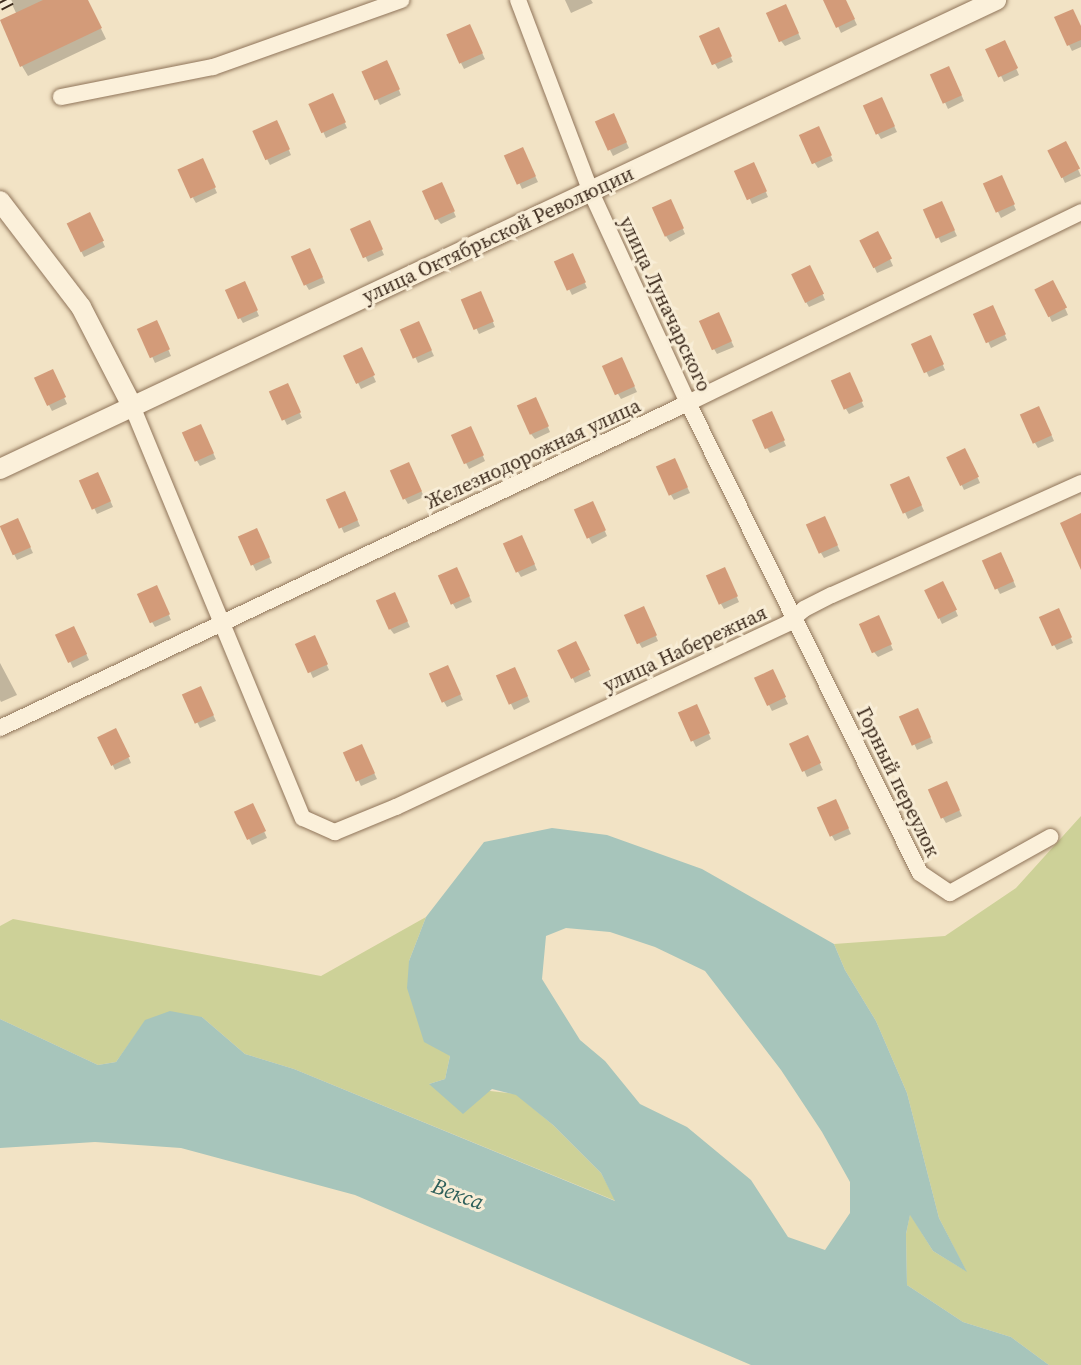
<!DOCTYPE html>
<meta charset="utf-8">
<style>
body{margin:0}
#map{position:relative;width:1081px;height:1365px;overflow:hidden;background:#f2e3c5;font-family:"Source Serif 4",serif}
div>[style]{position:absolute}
.green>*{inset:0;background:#cdd198}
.water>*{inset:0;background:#a7c5bb}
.shadow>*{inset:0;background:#0003}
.building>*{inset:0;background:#d39b79;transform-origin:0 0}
.roads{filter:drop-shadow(0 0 2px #8f7459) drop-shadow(0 0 2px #8f7459)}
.minor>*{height:16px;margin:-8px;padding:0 8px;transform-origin:8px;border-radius:8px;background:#fbf0da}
.tertiary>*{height:20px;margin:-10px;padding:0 10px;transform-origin:10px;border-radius:10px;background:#fbf0da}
.rail>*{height:9px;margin-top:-4.5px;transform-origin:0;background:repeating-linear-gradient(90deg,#f8edd6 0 18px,#3e2c1e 0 36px);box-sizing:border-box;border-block:2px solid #3e2c1e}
span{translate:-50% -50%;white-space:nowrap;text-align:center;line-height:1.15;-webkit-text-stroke:6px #f8edd6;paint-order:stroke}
.street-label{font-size:20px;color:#3e2c1e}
.water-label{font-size:22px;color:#2d5f5a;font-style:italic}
</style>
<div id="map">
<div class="green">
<div style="clip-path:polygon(1081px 816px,1081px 1365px,1049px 1365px,1011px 1337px,963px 1322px,907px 1285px,906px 1234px,910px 1214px,933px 1251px,966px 1271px,939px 1218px,907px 1093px,876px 1021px,845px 970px,834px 944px,945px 936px,1016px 888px)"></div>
<div style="clip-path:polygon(426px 917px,409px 961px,450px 1056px,445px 1079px,429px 1084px,516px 1094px,553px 1125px,601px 1173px,616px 1201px,294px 1069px,245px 1054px,202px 1017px,146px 1020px,116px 1062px,98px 1065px,0 1019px,0 926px,13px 919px,321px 976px)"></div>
</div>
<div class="water">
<div style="clip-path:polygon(evenodd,552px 828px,607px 835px,702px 869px,834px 944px,845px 970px,876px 1021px,907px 1093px,939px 1218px,967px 1272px,933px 1251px,910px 1215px,906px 1234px,907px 1285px,963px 1322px,1011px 1337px,1049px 1365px,751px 1365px,355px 1195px,181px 1148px,95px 1142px,0 1148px,0 1019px,98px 1065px,116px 1062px,145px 1020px,170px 1011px,202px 1017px,245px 1054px,294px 1069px,615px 1201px,601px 1173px,553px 1125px,516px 1095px,492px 1089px,463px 1114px,429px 1084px,445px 1079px,450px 1056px,424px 1042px,407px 988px,409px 961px,426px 917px,484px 842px,552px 828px,566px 928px,610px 932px,655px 947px,705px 971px,781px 1070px,822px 1132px,850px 1182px,850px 1213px,825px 1250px,788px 1237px,751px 1180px,687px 1127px,640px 1104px,605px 1061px,580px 1040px,542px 979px,546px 936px,566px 928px)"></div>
</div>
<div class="shadow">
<div style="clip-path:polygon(10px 0,87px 0,106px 39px,28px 76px,22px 66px,17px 15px)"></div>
<div style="clip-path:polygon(565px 0,591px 0,593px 3px,571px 13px)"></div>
<div style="clip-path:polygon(826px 0,845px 0,857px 25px,841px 33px)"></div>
<div style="clip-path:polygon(788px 12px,801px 39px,785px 46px,781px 41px)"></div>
<div style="clip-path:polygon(1056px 18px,1081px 29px,1081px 47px,1072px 51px)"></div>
<div style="clip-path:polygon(472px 32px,485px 59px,464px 69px,461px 63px)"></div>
<div style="clip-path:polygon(721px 35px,733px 62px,718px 69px,715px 64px)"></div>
<div style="clip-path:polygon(1007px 48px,1019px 75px,1004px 82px,988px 49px)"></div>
<div style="clip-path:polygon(389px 68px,401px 95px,380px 105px,364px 72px)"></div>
<div style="clip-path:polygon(952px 74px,964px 101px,948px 109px,933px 76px)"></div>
<div style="clip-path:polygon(335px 101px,347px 128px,326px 138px,311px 105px)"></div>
<div style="clip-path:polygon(884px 105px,897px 132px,881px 139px,878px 134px)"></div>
<div style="clip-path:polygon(616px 121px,629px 148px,613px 156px,610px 150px)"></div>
<div style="clip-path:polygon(279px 128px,291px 155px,270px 165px,267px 159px)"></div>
<div style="clip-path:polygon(821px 134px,833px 161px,818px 168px,814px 162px)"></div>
<div style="clip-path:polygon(1069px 149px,1081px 176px,1065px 183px,1050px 150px)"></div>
<div style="clip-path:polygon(525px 155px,538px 182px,522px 189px,507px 156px)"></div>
<div style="clip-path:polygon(205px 166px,217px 193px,196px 203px,193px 198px)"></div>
<div style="clip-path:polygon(756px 170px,768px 197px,752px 204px,737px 171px)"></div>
<div style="clip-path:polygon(1004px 183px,1016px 210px,1001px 218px,985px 185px)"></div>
<div style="clip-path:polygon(444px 190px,456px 217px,441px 224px,437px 219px)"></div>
<div style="clip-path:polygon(673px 207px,685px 234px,670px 242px,666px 236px)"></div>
<div style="clip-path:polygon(944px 209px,957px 236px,941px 243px,926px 210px)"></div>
<div style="clip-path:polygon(93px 220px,105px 247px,84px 257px,81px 251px)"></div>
<div style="clip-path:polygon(372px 228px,384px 255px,368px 262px,353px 230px)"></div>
<div style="clip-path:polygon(881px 239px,893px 266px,877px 273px,862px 240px)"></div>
<div style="clip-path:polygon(313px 256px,325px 283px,309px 290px,306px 285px)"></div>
<div style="clip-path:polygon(575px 261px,587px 288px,572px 295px,556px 262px)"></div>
<div style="clip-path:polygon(813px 273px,825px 300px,809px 307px,806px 302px)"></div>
<div style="clip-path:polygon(1056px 288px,1068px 315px,1052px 322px,1037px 289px)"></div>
<div style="clip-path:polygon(247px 289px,259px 316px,243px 323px,240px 318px)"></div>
<div style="clip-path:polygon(483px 299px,495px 327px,479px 334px,464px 301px)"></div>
<div style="clip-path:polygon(995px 313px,1007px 340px,991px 348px,976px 315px)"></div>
<div style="clip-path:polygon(721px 320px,734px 347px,717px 354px,714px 349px)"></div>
<div style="clip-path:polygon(159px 328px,171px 356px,155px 363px,140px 330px)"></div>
<div style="clip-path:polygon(421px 329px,434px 356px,418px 363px,403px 330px)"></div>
<div style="clip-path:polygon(933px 343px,945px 370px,929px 377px,926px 371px)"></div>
<div style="clip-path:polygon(364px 355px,376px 382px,361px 389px,345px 356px)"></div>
<div style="clip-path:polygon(624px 365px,637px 392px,621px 399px,618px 394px)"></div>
<div style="clip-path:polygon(55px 377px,67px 404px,52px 411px,49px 405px)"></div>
<div style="clip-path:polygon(852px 380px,864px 407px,849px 414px,846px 409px)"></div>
<div style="clip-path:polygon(290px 391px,302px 418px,287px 425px,271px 392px)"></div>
<div style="clip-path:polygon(538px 405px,550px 432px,535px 439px,531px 434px)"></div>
<div style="clip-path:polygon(1042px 414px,1054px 441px,1038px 448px,1035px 443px)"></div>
<div style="clip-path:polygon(774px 419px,786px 446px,770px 453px,767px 448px)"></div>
<div style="clip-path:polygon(203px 432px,216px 459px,200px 466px,197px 461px)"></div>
<div style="clip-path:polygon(473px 434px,485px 461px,469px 469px,466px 463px)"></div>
<div style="clip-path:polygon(968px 456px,980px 483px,964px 490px,949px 458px)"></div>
<div style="clip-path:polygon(677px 466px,690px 493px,674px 500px,671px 495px)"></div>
<div style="clip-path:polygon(412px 470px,424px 497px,408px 504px,405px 499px)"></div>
<div style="clip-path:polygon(101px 480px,113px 507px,97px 514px,82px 482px)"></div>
<div style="clip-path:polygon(912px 484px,924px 511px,908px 519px,893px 486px)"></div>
<div style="clip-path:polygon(348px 499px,360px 526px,344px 533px,329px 501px)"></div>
<div style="clip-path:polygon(595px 509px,607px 536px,592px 544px,576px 511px)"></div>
<div style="clip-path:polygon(827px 524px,840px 551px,824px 558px,821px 553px)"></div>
<div style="clip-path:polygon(20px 526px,33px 553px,17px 560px,1px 528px)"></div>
<div style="clip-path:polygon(259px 536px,272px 563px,256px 571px,240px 538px)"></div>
<div style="clip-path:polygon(525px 543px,537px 570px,521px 577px,518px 572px)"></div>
<div style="clip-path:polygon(1004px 560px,1016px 587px,1000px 594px,984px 562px)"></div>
<div style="clip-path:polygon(459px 575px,472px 602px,456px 609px,453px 604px)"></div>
<div style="clip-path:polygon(727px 575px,739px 602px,724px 609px,721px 604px)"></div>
<div style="clip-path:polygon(946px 589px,958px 616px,942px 624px,927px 591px)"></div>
<div style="clip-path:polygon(159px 593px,171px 620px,155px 627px,152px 622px)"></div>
<div style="clip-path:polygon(397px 600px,410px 627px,394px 634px,390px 629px)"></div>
<div style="clip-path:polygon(646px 614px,658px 641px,642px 648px,639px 643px)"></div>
<div style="clip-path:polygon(1061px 616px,1073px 643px,1057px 650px,1054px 645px)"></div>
<div style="clip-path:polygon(881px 623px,893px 650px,878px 657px,874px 652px)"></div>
<div style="clip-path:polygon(77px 634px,89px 660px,73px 668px,58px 635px)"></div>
<div style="clip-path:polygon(317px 643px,329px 670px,313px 678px,298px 645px)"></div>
<div style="clip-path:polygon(579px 649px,591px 676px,575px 683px,560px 651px)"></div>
<div style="clip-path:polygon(0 663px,17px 695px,1px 702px,0 700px)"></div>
<div style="clip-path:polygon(450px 673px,463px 700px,447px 707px,444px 702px)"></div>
<div style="clip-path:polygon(518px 675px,530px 702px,514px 710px,498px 677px)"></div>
<div style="clip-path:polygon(775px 677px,788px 704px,772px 711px,756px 678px)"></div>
<div style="clip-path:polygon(203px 694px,216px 721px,200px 728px,184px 695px)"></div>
<div style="clip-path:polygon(699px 712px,711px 739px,696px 747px,680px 714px)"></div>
<div style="clip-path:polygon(920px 716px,933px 743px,917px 750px,902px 717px)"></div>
<div style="clip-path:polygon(119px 736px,131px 763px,115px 770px,100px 738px)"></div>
<div style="clip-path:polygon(810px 743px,823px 770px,807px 777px,792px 744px)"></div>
<div style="clip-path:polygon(364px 752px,377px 779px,361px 786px,346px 753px)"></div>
<div style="clip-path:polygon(949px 789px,962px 816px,946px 823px,943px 818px)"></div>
<div style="clip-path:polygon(838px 807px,851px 834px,835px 841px,832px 836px)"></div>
<div style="clip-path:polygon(255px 811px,267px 838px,252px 845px,236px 812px)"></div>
</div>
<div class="building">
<div style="clip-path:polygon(43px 0,88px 0,102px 28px,20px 67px,0 20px)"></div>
<div style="clip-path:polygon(823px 0,846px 0,855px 19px,836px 28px)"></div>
<div style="left:786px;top:4px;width:32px;height:22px;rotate:66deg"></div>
<div style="clip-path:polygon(1073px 9px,1081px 26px,1081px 40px,1067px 46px,1054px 17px)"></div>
<div style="left:470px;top:24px;width:32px;height:26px;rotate:66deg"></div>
<div style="left:719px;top:27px;width:32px;height:22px;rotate:66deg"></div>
<div style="left:1005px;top:40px;width:31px;height:22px;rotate:65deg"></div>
<div style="left:387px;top:60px;width:32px;height:28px;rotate:66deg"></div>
<div style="left:949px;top:66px;width:32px;height:21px;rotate:66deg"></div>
<div style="left:333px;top:93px;width:32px;height:27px;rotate:66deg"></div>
<div style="left:882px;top:97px;width:32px;height:21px;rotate:66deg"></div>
<div style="left:614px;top:113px;width:32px;height:21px;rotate:66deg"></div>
<div style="left:277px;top:120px;width:32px;height:27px;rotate:66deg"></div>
<div style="left:819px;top:126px;width:32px;height:22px;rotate:66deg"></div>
<div style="left:1066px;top:141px;width:31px;height:21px;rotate:63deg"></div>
<div style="left:523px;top:147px;width:32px;height:21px;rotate:66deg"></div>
<div style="left:203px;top:158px;width:32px;height:28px;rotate:66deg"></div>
<div style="left:754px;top:162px;width:32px;height:22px;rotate:66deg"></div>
<div style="left:1002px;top:175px;width:32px;height:21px;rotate:66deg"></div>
<div style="left:442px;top:182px;width:32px;height:22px;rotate:66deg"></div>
<div style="left:671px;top:199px;width:32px;height:21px;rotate:66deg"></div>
<div style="left:942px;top:201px;width:32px;height:21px;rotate:66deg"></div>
<div style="left:90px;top:212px;width:32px;height:26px;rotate:64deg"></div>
<div style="left:370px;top:220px;width:32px;height:22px;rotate:66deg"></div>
<div style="left:878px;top:231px;width:31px;height:21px;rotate:63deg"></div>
<div style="left:310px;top:248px;width:32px;height:21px;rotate:66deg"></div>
<div style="left:573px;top:253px;width:32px;height:21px;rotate:66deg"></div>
<div style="left:810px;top:265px;width:32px;height:21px;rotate:64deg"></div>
<div style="left:1053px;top:280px;width:31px;height:21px;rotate:63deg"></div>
<div style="left:245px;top:281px;width:32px;height:22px;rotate:66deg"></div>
<div style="left:481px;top:291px;width:33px;height:22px;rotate:67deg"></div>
<div style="left:993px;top:305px;width:32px;height:22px;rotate:66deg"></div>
<div style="left:719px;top:312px;width:32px;height:22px;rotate:66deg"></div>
<div style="left:157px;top:320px;width:32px;height:22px;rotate:66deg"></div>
<div style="left:419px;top:321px;width:32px;height:21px;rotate:66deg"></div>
<div style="left:931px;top:335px;width:32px;height:22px;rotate:66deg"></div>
<div style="left:362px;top:347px;width:31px;height:21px;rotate:65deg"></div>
<div style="left:622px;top:357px;width:32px;height:22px;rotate:66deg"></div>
<div style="left:53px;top:369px;width:31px;height:21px;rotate:65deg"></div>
<div style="left:850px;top:372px;width:32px;height:21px;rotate:66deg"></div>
<div style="left:288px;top:383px;width:32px;height:21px;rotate:66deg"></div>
<div style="left:536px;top:397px;width:32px;height:21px;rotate:66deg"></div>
<div style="left:1039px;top:406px;width:32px;height:21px;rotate:66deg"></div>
<div style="left:772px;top:411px;width:32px;height:22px;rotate:66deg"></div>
<div style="left:201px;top:424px;width:32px;height:21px;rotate:66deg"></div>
<div style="left:471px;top:426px;width:32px;height:22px;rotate:66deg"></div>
<div style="left:965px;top:448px;width:32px;height:21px;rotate:64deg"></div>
<div style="left:675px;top:458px;width:32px;height:21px;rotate:66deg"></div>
<div style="left:409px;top:462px;width:32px;height:21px;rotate:66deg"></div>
<div style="left:98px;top:472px;width:32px;height:21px;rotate:66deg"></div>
<div style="left:909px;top:476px;width:32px;height:21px;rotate:66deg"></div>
<div style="left:345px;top:491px;width:32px;height:21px;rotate:66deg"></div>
<div style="left:593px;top:501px;width:32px;height:21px;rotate:66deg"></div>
<div style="clip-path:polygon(1081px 513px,1081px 570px,1060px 523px)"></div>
<div style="left:825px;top:516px;width:32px;height:21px;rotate:66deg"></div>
<div style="left:18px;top:518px;width:32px;height:20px;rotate:66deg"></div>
<div style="left:257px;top:528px;width:32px;height:21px;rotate:66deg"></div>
<div style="left:522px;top:535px;width:32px;height:21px;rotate:66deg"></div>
<div style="left:1001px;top:552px;width:32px;height:21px;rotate:66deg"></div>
<div style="left:457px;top:567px;width:32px;height:21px;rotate:66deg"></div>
<div style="left:725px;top:567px;width:32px;height:21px;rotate:66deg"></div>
<div style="left:943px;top:581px;width:32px;height:21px;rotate:64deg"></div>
<div style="left:157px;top:585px;width:32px;height:22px;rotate:66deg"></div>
<div style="left:395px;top:592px;width:32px;height:21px;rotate:66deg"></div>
<div style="left:644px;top:606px;width:32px;height:22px;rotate:66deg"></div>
<div style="left:1059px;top:608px;width:32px;height:22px;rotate:66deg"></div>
<div style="left:879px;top:615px;width:32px;height:22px;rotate:66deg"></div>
<div style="left:74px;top:626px;width:31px;height:21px;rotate:65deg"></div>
<div style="left:315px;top:635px;width:32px;height:22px;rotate:66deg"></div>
<div style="left:576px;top:641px;width:32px;height:21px;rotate:64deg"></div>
<div style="left:448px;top:665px;width:32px;height:21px;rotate:66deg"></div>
<div style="left:515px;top:667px;width:32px;height:21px;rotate:66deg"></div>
<div style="left:773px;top:669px;width:31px;height:21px;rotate:65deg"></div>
<div style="left:201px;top:686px;width:32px;height:21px;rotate:66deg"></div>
<div style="left:697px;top:704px;width:32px;height:21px;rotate:66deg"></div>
<div style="left:918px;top:708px;width:32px;height:21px;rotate:66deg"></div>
<div style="left:116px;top:728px;width:32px;height:21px;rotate:64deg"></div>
<div style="left:808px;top:735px;width:31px;height:21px;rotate:65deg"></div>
<div style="left:362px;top:744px;width:32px;height:21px;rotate:66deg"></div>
<div style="left:947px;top:781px;width:32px;height:21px;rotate:66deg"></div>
<div style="left:836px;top:799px;width:32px;height:21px;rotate:66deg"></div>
<div style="left:253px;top:803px;width:31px;height:21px;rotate:65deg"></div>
</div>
<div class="roads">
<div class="minor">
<div style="left:518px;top:0;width:205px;rotate:69.2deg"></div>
<div style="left:591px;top:192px;width:232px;rotate:65.3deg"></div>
<div style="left:688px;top:403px;width:524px;rotate:63.73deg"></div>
<div style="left:920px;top:873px;width:36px;rotate:34deg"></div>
<div style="left:950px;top:893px;width:115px;rotate:-29.2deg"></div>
<div style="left:61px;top:97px;width:155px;rotate:-11.2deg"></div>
<div style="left:213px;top:67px;width:200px;rotate:-19.6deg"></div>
<div style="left:132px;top:406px;width:446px;rotate:67.5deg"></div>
<div style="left:303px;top:818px;width:35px;rotate:24deg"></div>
<div style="left:335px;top:832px;width:66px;rotate:-22.3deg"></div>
<div style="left:396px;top:807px;width:433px;rotate:-25.1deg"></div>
<div style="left:788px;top:623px;width:21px;rotate:-41deg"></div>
<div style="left:804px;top:609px;width:31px;rotate:-27deg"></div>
<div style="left:832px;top:595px;width:273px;rotate:-24.2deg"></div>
<div style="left:0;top:728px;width:761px;rotate:-25.29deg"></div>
<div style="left:688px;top:403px;width:437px;rotate:-25.9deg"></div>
</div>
<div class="tertiary">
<div style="left:0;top:201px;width:133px;rotate:52.6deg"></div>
<div style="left:81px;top:307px;width:111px;rotate:62.7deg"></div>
<div style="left:0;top:469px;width:1101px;rotate:-25.21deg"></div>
</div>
</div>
<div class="rail">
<div style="left:0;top:6px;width:13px;rotate:-27deg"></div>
</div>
<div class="street-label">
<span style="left:498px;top:235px;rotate:-25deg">улица Октябрьской Революции</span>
<span style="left:665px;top:304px;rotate:65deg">улица Луначарского</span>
<span style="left:533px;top:454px;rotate:-25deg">Железнодорожная улица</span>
<span style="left:685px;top:649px;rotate:-25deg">улица Набережная</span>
<span style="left:898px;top:782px;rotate:64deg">Горный переулок</span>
</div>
<div class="water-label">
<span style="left:458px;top:1194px;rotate:20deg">Векса</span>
</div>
</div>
